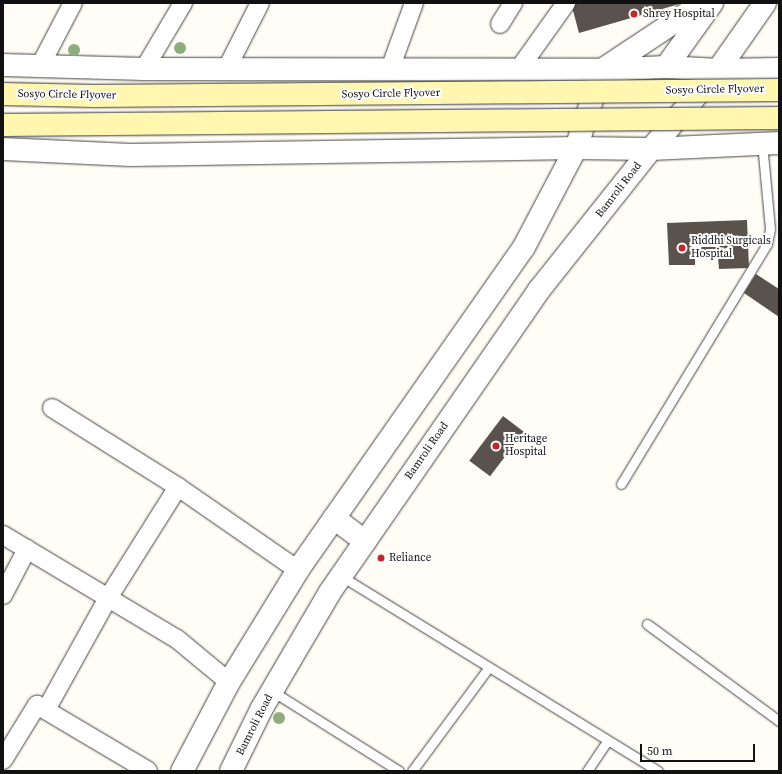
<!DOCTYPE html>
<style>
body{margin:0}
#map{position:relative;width:782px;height:774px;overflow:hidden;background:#fffdf5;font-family:"Source Serif 4",serif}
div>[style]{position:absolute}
.building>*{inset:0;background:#5a524d;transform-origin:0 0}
.roads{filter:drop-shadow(0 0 1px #444) drop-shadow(0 0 1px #444)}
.service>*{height:9px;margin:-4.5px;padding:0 4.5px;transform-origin:4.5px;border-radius:4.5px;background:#fff}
.minor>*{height:18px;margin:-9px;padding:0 9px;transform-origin:9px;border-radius:9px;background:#fff}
.tertiary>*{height:22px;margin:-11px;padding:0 11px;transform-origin:11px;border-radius:11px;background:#fff}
.bridges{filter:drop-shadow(0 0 1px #333) drop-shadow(0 0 1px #333)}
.secondary-bridge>*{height:22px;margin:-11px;padding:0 11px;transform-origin:11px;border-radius:11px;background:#fff6b0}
.trees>*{width:12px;height:12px;margin:-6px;border-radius:50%;background:#8dad7f}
.dots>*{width:11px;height:11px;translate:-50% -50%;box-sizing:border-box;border:2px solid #fff;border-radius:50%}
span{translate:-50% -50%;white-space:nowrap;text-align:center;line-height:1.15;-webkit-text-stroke:4px #fff;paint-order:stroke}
.poi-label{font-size:11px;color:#111}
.left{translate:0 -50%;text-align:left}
.street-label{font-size:11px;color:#111}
.frame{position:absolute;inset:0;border:4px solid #111;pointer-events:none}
.scale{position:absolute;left:640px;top:744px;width:115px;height:18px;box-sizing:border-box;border:2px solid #111;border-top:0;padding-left:5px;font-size:12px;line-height:14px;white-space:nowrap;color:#111;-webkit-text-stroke:3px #fff;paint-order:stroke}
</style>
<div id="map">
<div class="building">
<div style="clip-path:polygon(571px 3px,683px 3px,579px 33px)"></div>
<div style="clip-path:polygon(evenodd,747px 220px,749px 268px,719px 269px,718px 257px,695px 258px,695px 265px,669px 265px,667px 223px,747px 220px,691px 239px,717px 239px,717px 247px,691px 247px,691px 239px)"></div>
<div style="clip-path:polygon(756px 274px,779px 289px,779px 317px,744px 293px)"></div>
<div style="left:503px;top:416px;width:26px;height:56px;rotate:37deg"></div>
</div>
<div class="roads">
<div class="service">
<div style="left:621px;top:484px;width:281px;rotate:-58.7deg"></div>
<div style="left:767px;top:244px;width:15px;rotate:-79deg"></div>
<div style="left:770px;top:229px;width:86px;rotate:-95.3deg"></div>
<div style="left:341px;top:576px;width:372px;rotate:31.6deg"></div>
<div style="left:647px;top:624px;width:164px;rotate:36.3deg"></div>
<div style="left:272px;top:691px;width:150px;rotate:32.2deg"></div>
<div style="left:412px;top:771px;width:129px;rotate:-53.5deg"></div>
<div style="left:587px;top:771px;width:37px;rotate:-56deg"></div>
</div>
<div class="minor">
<div style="left:500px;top:24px;width:25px;rotate:-58deg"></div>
<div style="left:40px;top:66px;width:71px;rotate:-62.4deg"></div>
<div style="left:227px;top:68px;width:73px;rotate:-63.1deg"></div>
<div style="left:144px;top:69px;width:77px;rotate:-59.4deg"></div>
<div style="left:390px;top:69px;width:70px;rotate:-70deg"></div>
<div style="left:519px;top:69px;width:81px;rotate:-54.5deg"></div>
<div style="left:52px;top:408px;width:149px;rotate:32.1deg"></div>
<div style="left:178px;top:487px;width:146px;rotate:34.7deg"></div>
<div style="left:3px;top:535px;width:203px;rotate:30.9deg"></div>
<div style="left:177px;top:639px;width:67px;rotate:39.6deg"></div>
<div style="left:3px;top:595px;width:52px;rotate:-62.4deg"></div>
<div style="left:47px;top:708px;width:126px;rotate:-61deg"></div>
<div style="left:108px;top:598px;width:131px;rotate:-57.8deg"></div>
<div style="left:3px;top:760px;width:65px;rotate:-58.3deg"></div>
<div style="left:37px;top:705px;width:129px;rotate:30.7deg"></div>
</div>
<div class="tertiary">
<div style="left:765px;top:3px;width:82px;rotate:125deg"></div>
<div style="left:718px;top:70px;width:104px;rotate:130.3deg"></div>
<div style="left:651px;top:149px;width:75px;rotate:-179.2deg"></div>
<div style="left:576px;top:148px;width:82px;rotate:-71.6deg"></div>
<div style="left:602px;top:70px;width:64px;rotate:-2.7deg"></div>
<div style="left:666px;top:67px;width:52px;rotate:3.3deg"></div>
<div style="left:718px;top:70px;width:61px;rotate:-0.9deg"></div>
<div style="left:3px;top:65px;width:141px;rotate:1.6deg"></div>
<div style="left:144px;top:69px;width:458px;rotate:0.1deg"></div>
<div style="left:602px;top:70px;width:121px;rotate:-33.6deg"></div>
<div style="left:666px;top:67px;width:79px;rotate:-54.3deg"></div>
<div style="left:3px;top:149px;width:127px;rotate:2.7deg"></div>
<div style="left:130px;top:155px;width:446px;rotate:-0.9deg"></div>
<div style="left:576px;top:148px;width:112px;rotate:117.7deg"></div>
<div style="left:524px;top:247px;width:394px;rotate:125deg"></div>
<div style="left:298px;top:570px;width:132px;rotate:121.6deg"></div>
<div style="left:229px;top:682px;width:101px;rotate:117.8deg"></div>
<div style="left:334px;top:518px;width:39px;rotate:37deg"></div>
<div style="left:231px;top:771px;width:70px;rotate:-63.8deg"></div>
<div style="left:262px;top:708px;width:134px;rotate:-59.6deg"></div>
<div style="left:330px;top:592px;width:367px;rotate:-55.3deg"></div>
<div style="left:539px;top:290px;width:180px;rotate:-51.5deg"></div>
<div style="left:651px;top:149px;width:128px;rotate:-2.7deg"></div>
</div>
</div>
<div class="bridges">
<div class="secondary-bridge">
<div style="left:3px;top:94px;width:91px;rotate:1.3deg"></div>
<div style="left:94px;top:96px;width:685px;rotate:-0.5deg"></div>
<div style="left:3px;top:125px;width:776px;rotate:-0.52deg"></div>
</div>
</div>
<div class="trees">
<div style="left:180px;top:48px"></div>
<div style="left:74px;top:50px"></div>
<div style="left:279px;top:718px"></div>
</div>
<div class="dots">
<div style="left:634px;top:14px;background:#c4262e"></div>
<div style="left:682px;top:248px;background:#c4262e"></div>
<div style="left:496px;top:446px;background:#c4262e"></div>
<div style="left:381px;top:558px;background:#c4262e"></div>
</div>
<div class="poi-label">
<span class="left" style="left:643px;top:14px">Shrey Hospital</span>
<span class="left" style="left:691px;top:248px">Riddhi Surgicals<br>Hospital</span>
<span class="left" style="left:505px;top:446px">Heritage<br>Hospital</span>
<span class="left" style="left:389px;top:558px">Reliance</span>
</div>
<div class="street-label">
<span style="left:715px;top:90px;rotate:-1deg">Sosyo Circle Flyover</span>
<span style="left:391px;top:94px;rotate:-1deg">Sosyo Circle Flyover</span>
<span style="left:67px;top:95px;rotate:1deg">Sosyo Circle Flyover</span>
<span style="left:619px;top:190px;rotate:-52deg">Bamroli Road</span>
<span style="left:427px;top:451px;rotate:-55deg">Bamroli Road</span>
<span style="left:255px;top:725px;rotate:-63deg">Bamroli Road</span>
</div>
<div class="frame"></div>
<div class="scale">50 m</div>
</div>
